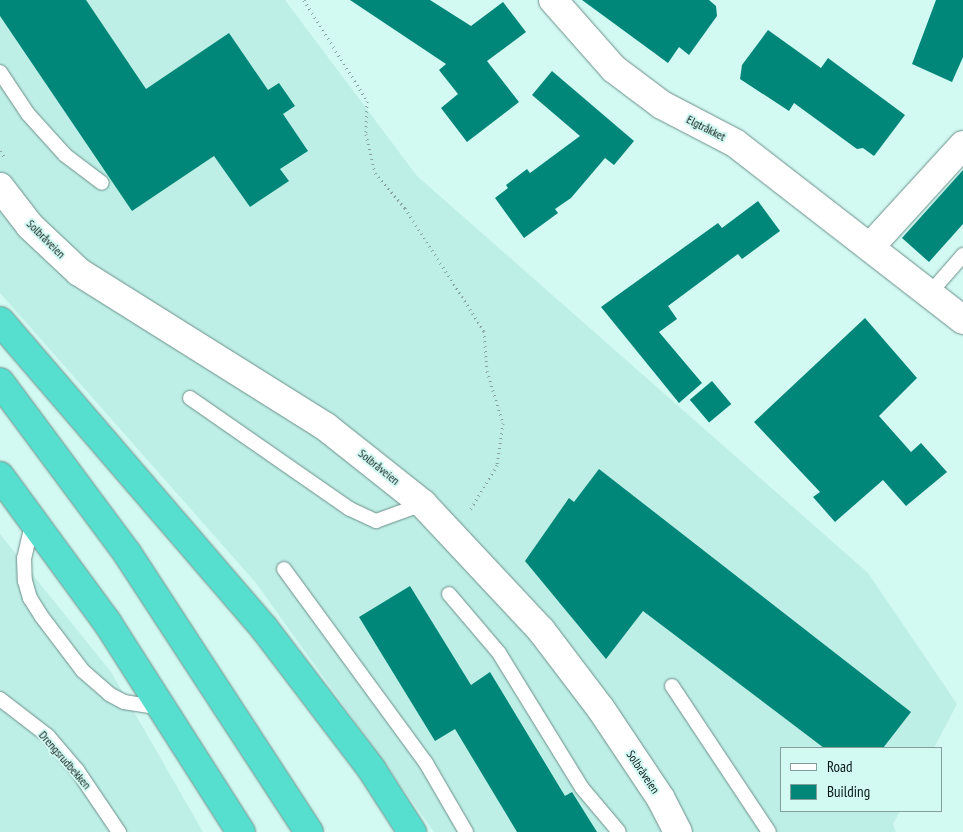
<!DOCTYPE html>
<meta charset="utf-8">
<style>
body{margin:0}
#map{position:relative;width:963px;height:832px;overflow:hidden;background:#d2f9f2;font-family:"PT Sans Narrow",sans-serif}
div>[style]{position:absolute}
.built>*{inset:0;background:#beefe6}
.building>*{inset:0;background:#00877a;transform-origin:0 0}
.path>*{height:3px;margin-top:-1.5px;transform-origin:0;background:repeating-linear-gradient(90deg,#86a39e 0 1px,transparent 0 5px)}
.roads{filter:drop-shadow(0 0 1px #6b8f89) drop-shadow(0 0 1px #6b8f89)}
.service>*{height:14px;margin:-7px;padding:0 7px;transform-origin:7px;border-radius:7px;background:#fff}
.minor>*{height:28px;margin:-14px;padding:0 14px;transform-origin:14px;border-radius:14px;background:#fff}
.motorway>*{height:28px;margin:-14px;padding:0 14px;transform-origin:14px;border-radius:14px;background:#56dfce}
span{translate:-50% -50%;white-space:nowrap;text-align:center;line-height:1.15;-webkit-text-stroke:4px #d2f9f2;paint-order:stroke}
.street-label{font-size:12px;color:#091816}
.legend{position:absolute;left:780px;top:747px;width:162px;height:65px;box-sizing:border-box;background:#d2f9f2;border:1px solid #829f9a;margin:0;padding:6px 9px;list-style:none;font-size:15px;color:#091816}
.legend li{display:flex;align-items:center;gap:10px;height:25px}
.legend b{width:25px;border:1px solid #829f9a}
</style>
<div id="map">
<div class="built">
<div style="clip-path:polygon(0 0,285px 0,417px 176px,868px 573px,957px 704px,934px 748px,782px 748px,782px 811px,900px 811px,893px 824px,896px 832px,434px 832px,256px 583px,0 293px)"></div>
<div style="clip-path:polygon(0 534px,111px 672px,203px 832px,0 832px)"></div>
</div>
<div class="building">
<div style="clip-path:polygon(0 0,86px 0,146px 89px,229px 33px,268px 90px,279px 83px,295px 106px,283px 114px,308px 151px,280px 169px,289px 181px,250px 207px,214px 156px,132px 211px,0 16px)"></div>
<div style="clip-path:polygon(350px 0,430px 0,471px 26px,503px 2px,526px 32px,487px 61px,519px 102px,467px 142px,441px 108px,458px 94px,439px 70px,446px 64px)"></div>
<div style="clip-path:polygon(582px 0,709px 0,716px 6px,717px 16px,689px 55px,679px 47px,668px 63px)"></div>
<div style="clip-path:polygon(936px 0,963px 0,963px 57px,952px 82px,912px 64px)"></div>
<div style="clip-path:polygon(768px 30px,821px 68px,828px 58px,905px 115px,874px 156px,863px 148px,857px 149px,794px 103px,789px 111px,740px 79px,742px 65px)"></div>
<div style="clip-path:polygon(552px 71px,634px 141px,614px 165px,605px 158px,571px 198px,555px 209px,558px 213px,524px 238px,495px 198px,508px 188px,506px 185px,527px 169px,530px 173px,580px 136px,532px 95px)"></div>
<div style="clip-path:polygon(963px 170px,963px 224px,929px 262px,902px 238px)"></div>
<div style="clip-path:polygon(758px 201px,780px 231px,742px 259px,738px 254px,668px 306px,677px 319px,659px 332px,702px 383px,679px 403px,601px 307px,718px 223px,722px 228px)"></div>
<div style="clip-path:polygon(865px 318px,917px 378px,879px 416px,911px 452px,921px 443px,947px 472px,906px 506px,883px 480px,835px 522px,813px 497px,820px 492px,754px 422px)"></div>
<div style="left:712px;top:381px;width:30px;height:29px;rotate:50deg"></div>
<div style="clip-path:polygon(599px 469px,911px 712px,883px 748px,824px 748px,643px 611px,606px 659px,525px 561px,569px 498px,574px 502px)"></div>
<div style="clip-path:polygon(410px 586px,471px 685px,490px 672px,565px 796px,572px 792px,597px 832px,517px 832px,455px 729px,435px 741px,359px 617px)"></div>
</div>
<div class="path">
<div style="left:304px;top:0;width:119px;rotate:58deg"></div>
<div style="left:367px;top:101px;width:33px;rotate:92deg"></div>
<div style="left:366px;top:134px;width:40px;rotate:77deg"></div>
<div style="left:375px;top:173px;width:46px;rotate:49.4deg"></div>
<div style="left:405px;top:208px;width:146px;rotate:57.3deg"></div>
<div style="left:484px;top:331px;width:40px;rotate:85.7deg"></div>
<div style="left:487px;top:371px;width:54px;rotate:72.9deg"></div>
<div style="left:503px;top:423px;width:42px;rotate:98.1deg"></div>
<div style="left:497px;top:465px;width:52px;rotate:121deg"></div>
<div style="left:0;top:151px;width:9px;rotate:54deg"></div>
</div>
<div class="roads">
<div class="service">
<div style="left:0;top:72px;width:50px;rotate:56.3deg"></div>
<div style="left:28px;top:114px;width:55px;rotate:47.9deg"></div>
<div style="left:65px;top:155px;width:46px;rotate:37.1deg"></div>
<div style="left:929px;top:294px;width:52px;rotate:-48.9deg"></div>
<div style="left:190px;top:398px;width:195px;rotate:34.8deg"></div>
<div style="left:350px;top:509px;width:29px;rotate:25deg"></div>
<div style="left:376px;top:521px;width:50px;rotate:-19.9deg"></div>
<div style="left:33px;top:520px;width:39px;rotate:103deg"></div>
<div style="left:24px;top:558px;width:23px;rotate:88deg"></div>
<div style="left:25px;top:581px;width:18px;rotate:74deg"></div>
<div style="left:30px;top:598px;width:22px;rotate:58deg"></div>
<div style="left:42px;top:617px;width:68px;rotate:52.8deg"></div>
<div style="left:83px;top:671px;width:35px;rotate:41deg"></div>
<div style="left:109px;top:694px;width:17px;rotate:28deg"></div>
<div style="left:124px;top:702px;width:39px;rotate:9deg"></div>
<div style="left:284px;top:569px;width:240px;rotate:53.8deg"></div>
<div style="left:426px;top:763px;width:80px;rotate:59.9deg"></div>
<div style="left:449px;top:594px;width:77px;rotate:49.7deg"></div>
<div style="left:499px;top:653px;width:158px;rotate:58.4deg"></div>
<div style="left:582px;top:788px;width:57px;rotate:49.9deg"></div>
<div style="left:672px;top:686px;width:175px;rotate:56.4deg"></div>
<div style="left:0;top:699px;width:61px;rotate:37.6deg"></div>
<div style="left:48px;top:736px;width:45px;rotate:49.5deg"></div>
<div style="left:77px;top:770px;width:75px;rotate:55.9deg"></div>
</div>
<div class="minor">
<div style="left:553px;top:0;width:92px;rotate:48.5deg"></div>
<div style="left:614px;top:69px;width:60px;rotate:36.9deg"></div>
<div style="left:662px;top:105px;width:82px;rotate:27.5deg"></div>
<div style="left:735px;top:143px;width:289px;rotate:37.8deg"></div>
<div style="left:0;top:187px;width:49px;rotate:52.4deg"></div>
<div style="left:30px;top:226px;width:67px;rotate:43.2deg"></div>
<div style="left:79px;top:272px;width:292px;rotate:32.1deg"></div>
<div style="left:326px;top:427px;width:124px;rotate:38.4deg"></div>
<div style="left:423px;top:504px;width:173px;rotate:46.9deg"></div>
<div style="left:541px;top:630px;width:99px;rotate:52.8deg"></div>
<div style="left:601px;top:709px;width:108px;rotate:56.3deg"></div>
<div style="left:661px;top:799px;width:37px;rotate:63deg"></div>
<div style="left:870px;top:247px;width:138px;rotate:-47.6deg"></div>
</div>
<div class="motorway">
<div style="left:0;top:321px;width:405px;rotate:49.3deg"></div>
<div style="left:264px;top:628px;width:178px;rotate:52.7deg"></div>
<div style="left:372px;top:770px;width:74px;rotate:57.2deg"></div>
<div style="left:0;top:382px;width:213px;rotate:53.4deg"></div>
<div style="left:127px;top:553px;width:333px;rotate:56.9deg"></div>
<div style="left:0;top:476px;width:181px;rotate:53.8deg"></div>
<div style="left:107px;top:622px;width:249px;rotate:57.5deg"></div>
</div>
</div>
<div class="street-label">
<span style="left:706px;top:128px;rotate:27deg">Elgtråkket</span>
<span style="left:46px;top:239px;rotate:45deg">Solbråveien</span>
<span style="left:379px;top:467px;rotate:39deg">Solbråveien</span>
<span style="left:65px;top:760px;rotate:49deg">Drengsrudbekken</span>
<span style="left:643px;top:772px;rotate:56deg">Solbråveien</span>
</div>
<ul class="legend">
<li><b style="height:6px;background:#fff"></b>Road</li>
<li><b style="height:14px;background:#00877a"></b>Building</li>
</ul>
</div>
